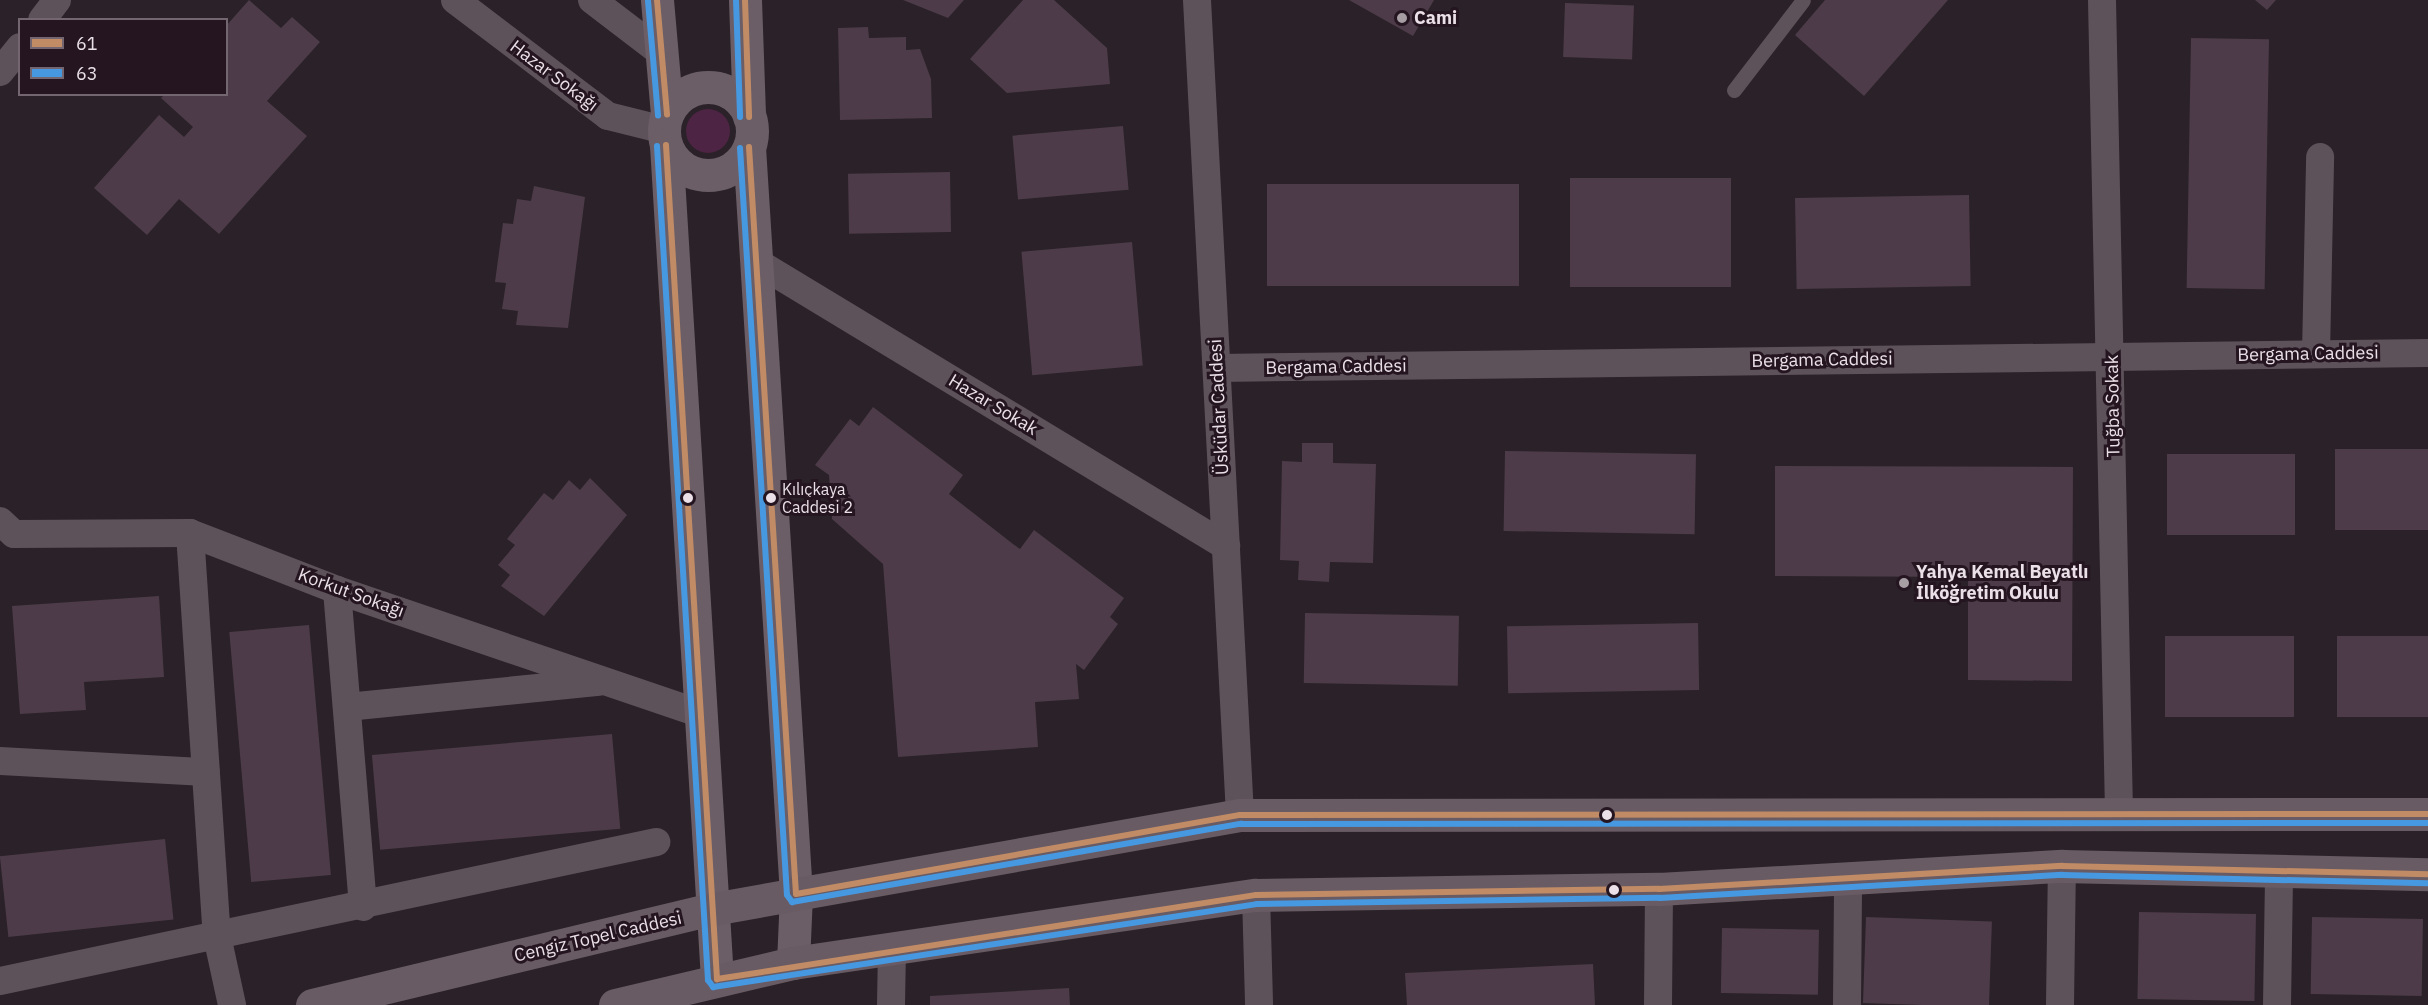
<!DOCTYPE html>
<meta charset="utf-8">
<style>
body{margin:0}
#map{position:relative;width:2428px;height:1005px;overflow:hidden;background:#2a2228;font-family:"IBM Plex Sans",sans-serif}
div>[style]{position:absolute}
.green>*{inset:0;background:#4d2443}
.round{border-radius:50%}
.building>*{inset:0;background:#4d3b49;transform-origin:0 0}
.lane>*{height:15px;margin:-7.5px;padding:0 7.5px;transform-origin:7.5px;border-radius:7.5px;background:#5e525a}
.street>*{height:28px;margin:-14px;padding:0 14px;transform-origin:14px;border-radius:14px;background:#5e525a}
.secondary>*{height:33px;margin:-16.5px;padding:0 16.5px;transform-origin:16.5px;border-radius:16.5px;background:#6b5e67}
.secondary>.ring{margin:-16.5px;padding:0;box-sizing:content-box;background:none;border:33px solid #6b5e67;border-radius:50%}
.primary>*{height:33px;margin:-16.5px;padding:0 16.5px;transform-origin:16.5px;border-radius:16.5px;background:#695b64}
.bus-1>*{height:6px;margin:-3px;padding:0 3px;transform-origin:3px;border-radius:3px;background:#c18c65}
.bus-2>*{height:6px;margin:-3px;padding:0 3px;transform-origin:3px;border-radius:3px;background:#4699e1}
.dots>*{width:16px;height:16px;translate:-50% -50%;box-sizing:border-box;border:3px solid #241520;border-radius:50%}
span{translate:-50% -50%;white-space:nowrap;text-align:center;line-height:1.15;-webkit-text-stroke:6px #241520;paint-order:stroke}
.bus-label{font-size:16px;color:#ebe0e7}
.left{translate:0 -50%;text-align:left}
.poi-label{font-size:18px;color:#ebe0e7;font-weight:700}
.street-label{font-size:18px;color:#ebe0e7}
.legend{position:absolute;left:18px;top:18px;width:210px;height:78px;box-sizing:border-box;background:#241520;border:2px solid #746670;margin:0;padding:8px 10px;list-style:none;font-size:18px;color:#ebe0e7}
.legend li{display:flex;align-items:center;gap:12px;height:30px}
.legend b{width:30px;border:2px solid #746670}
</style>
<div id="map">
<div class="green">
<div class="round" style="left:686px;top:109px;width:44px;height:44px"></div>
</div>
<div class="building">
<div style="clip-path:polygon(249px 0,281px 28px,292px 17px,320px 42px,267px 101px,307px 136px,219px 234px,179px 199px,147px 235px,94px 188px,159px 115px,184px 137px,193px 127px,161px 98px,165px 94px,226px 94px,226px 26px)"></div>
<div style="clip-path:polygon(903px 0,964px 0,948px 18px)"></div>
<div style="clip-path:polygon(1023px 0,1054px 0,1107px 48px,1110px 84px,1007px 93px,970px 59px)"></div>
<div style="clip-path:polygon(1349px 0,1434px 0,1413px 36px)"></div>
<div style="clip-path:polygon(1825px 0,1948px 0,1864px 96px,1795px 35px)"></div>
<div style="clip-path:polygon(2255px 0,2276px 0,2267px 10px)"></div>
<div style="left:1565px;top:3px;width:69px;height:54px;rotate:2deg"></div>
<div style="clip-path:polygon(868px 27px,869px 38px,906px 37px,906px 50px,920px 49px,931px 79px,932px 118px,840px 120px,838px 28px)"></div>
<div style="left:2191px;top:38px;width:78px;height:250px;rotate:1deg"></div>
<div style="left:1123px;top:126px;width:64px;height:111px;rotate:85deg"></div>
<div style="left:950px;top:172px;width:60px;height:102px;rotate:89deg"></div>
<div style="left:1570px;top:178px;width:161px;height:109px"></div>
<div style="left:1267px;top:184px;width:252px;height:102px"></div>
<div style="clip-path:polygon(534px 186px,585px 197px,568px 328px,516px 325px,518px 311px,502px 309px,506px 283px,495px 282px,503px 223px,513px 224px,517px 199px,531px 201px)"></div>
<div style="left:1969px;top:195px;width:91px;height:174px;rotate:89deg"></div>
<div style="left:1132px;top:242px;width:124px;height:111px;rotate:85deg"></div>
<div style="clip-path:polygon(873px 407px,963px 475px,949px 494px,1013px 544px,1020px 549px,1034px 530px,1124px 598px,1110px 617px,1118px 624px,1084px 670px,1076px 664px,1079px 699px,1035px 702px,1038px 747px,898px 757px,883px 564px,832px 519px,829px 475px,815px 465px,850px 419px,859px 426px)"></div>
<div style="clip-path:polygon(1302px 443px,1333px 443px,1333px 463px,1376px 464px,1373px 563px,1330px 562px,1329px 582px,1298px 580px,1299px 561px,1280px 560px,1282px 461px,1302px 462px)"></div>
<div style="left:2428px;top:449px;width:81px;height:93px;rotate:90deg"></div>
<div style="left:1505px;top:451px;width:191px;height:80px;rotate:1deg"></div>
<div style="left:2167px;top:454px;width:128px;height:81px"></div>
<div style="clip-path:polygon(1775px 466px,2073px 467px,2072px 681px,1968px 680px,1968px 577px,1775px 576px)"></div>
<div style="clip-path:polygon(590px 478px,627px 515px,544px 616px,501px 586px,510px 575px,498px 565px,515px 545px,507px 539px,544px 493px,553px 500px,569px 480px,580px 490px)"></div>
<div style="clip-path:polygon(159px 596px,164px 677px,84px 682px,86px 710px,20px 714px,12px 606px)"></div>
<div style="left:1305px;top:613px;width:154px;height:70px;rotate:1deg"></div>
<div style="left:1698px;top:623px;width:67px;height:191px;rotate:89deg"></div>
<div style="left:309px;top:625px;width:251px;height:80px;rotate:85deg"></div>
<div style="left:2294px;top:636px;width:81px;height:129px;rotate:90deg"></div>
<div style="left:2337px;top:636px;width:91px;height:81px"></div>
<div style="left:612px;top:734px;width:95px;height:241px;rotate:85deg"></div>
<div style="left:165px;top:839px;width:81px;height:166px;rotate:84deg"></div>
<div style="left:2139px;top:912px;width:117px;height:87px;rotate:1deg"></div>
<div style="left:1866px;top:917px;width:126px;height:86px;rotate:2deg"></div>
<div style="left:2312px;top:917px;width:111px;height:77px;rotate:1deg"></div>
<div style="left:1722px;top:928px;width:97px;height:65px;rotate:1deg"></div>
<div style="clip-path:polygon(1593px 964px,1595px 1005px,1407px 1005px,1405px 973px)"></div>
<div style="clip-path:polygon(1069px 988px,1070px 1005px,930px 1005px,930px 996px)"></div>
</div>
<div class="lane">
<div style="left:1734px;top:90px;width:113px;rotate:-52.5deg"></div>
</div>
<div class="street">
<div style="left:455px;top:0;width:192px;rotate:37.2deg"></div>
<div style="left:608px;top:116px;width:58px;rotate:14deg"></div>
<div style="left:592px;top:0;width:86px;rotate:37.4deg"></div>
<div style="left:1197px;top:0;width:816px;rotate:86.98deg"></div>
<div style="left:2102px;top:0;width:813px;rotate:88.8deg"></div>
<div style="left:42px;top:20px;width:25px;rotate:-53deg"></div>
<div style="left:0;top:72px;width:32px;rotate:-51deg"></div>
<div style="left:760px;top:264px;width:545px;rotate:31.18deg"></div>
<div style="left:2316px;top:354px;width:197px;rotate:-88.8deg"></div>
<div style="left:1217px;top:368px;width:1211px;rotate:-0.71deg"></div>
<div style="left:0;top:521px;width:19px;rotate:43deg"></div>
<div style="left:14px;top:534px;width:176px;rotate:-0.3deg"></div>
<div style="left:190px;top:533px;width:158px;rotate:21.2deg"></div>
<div style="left:337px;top:590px;width:382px;rotate:18.8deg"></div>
<div style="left:190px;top:533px;width:404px;rotate:86.2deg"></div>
<div style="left:217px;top:936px;width:71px;rotate:77.7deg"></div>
<div style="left:337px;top:590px;width:318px;rotate:85.3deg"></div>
<div style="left:347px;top:707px;width:253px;rotate:-5.7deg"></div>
<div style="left:0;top:761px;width:206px;rotate:3.1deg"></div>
<div style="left:1256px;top:895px;width:110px;rotate:88.4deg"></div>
<div style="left:0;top:981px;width:671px;rotate:-11.96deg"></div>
<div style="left:891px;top:1005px;width:56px;rotate:-89deg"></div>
<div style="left:1658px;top:1005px;width:116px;rotate:-89.5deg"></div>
<div style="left:1847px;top:1005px;width:126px;rotate:-89.5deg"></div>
<div style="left:2060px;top:1005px;width:139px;rotate:-89.2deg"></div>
<div style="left:2277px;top:1005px;width:131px;rotate:-89.1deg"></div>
</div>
<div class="secondary">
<div style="left:657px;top:0;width:115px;rotate:85deg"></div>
<div style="left:745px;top:0;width:117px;rotate:88deg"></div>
<div class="ring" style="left:664px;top:87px;width:55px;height:55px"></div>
<div style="left:666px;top:145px;width:836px;rotate:86.5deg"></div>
<div style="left:749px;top:147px;width:748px;rotate:86.4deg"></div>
<div style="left:796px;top:894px;width:69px;rotate:92.5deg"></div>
</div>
<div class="primary">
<div style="left:312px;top:1005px;width:412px;rotate:-13.5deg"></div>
<div style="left:713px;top:909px;width:535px;rotate:-10.11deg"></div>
<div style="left:1240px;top:815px;width:1188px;rotate:-0.05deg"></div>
<div style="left:615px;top:1005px;width:183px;rotate:-13.3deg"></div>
<div style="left:793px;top:963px;width:468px;rotate:-8.4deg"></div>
<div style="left:1256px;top:895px;width:403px;rotate:-0.9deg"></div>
<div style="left:1659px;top:889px;width:404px;rotate:-3.3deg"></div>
<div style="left:2062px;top:866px;width:366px;rotate:1.3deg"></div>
</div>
<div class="bus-1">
<div style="left:657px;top:0;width:115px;rotate:85deg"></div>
<div style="left:745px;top:0;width:117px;rotate:88deg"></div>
<div style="left:666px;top:145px;width:836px;rotate:86.5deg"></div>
<div style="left:717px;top:979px;width:546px;rotate:-8.86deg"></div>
<div style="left:1256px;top:895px;width:403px;rotate:-0.9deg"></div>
<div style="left:1659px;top:889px;width:404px;rotate:-3.3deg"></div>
<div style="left:2062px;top:866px;width:366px;rotate:1.3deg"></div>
<div style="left:749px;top:147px;width:748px;rotate:86.4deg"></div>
<div style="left:796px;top:894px;width:451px;rotate:-10.1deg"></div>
<div style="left:1240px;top:815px;width:1188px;rotate:-0.05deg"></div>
</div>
<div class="bus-2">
<div style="left:736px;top:0;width:117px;rotate:88deg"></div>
<div style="left:648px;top:1px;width:115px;rotate:85deg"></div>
<div style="left:657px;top:146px;width:836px;rotate:86.5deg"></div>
<div style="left:708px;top:980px;width:9px;rotate:54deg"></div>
<div style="left:713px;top:987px;width:550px;rotate:-8.67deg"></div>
<div style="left:1257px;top:904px;width:403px;rotate:-0.9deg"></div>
<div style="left:1660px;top:898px;width:403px;rotate:-3.3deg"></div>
<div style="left:2062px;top:875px;width:366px;rotate:1.3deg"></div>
<div style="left:740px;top:148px;width:748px;rotate:86.4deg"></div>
<div style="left:787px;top:895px;width:9px;rotate:54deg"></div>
<div style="left:792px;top:902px;width:456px;rotate:-9.9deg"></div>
<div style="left:1241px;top:824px;width:1187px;rotate:-0.05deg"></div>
</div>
<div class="dots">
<div style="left:1402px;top:18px;background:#a79ea4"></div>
<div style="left:688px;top:498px;background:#ebe0e7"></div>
<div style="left:771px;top:498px;background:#ebe0e7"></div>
<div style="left:1904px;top:583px;background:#a79ea4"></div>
<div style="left:1607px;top:815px;background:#ebe0e7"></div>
<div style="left:1614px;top:890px;background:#ebe0e7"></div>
</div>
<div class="bus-label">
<span class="left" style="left:782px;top:498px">Kılıçkaya<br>Caddesi 2</span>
</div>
<div class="poi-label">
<span class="left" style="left:1414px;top:18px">Cami</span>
<span class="left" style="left:1916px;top:583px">Yahya Kemal Beyatlı<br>İlköğretim Okulu</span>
</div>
<div class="street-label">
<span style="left:554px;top:76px;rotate:37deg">Hazar Sokağı</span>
<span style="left:2308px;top:354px;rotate:-1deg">Bergama Caddesi</span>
<span style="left:1822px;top:360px;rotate:-1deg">Bergama Caddesi</span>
<span style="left:1336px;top:367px;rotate:-1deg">Bergama Caddesi</span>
<span style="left:993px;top:405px;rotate:31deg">Hazar Sokak</span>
<span style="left:2113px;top:406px;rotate:-91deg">Tuğba Sokak</span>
<span style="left:1219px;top:407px;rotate:-93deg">Üsküdar Caddesi</span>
<span style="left:351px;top:593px;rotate:20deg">Korkut Sokağı</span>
<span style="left:598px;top:937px;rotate:-13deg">Cengiz Topel Caddesi</span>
</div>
<ul class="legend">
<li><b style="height:8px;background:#c18c65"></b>61</li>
<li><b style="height:8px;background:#4699e1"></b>63</li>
</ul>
</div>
